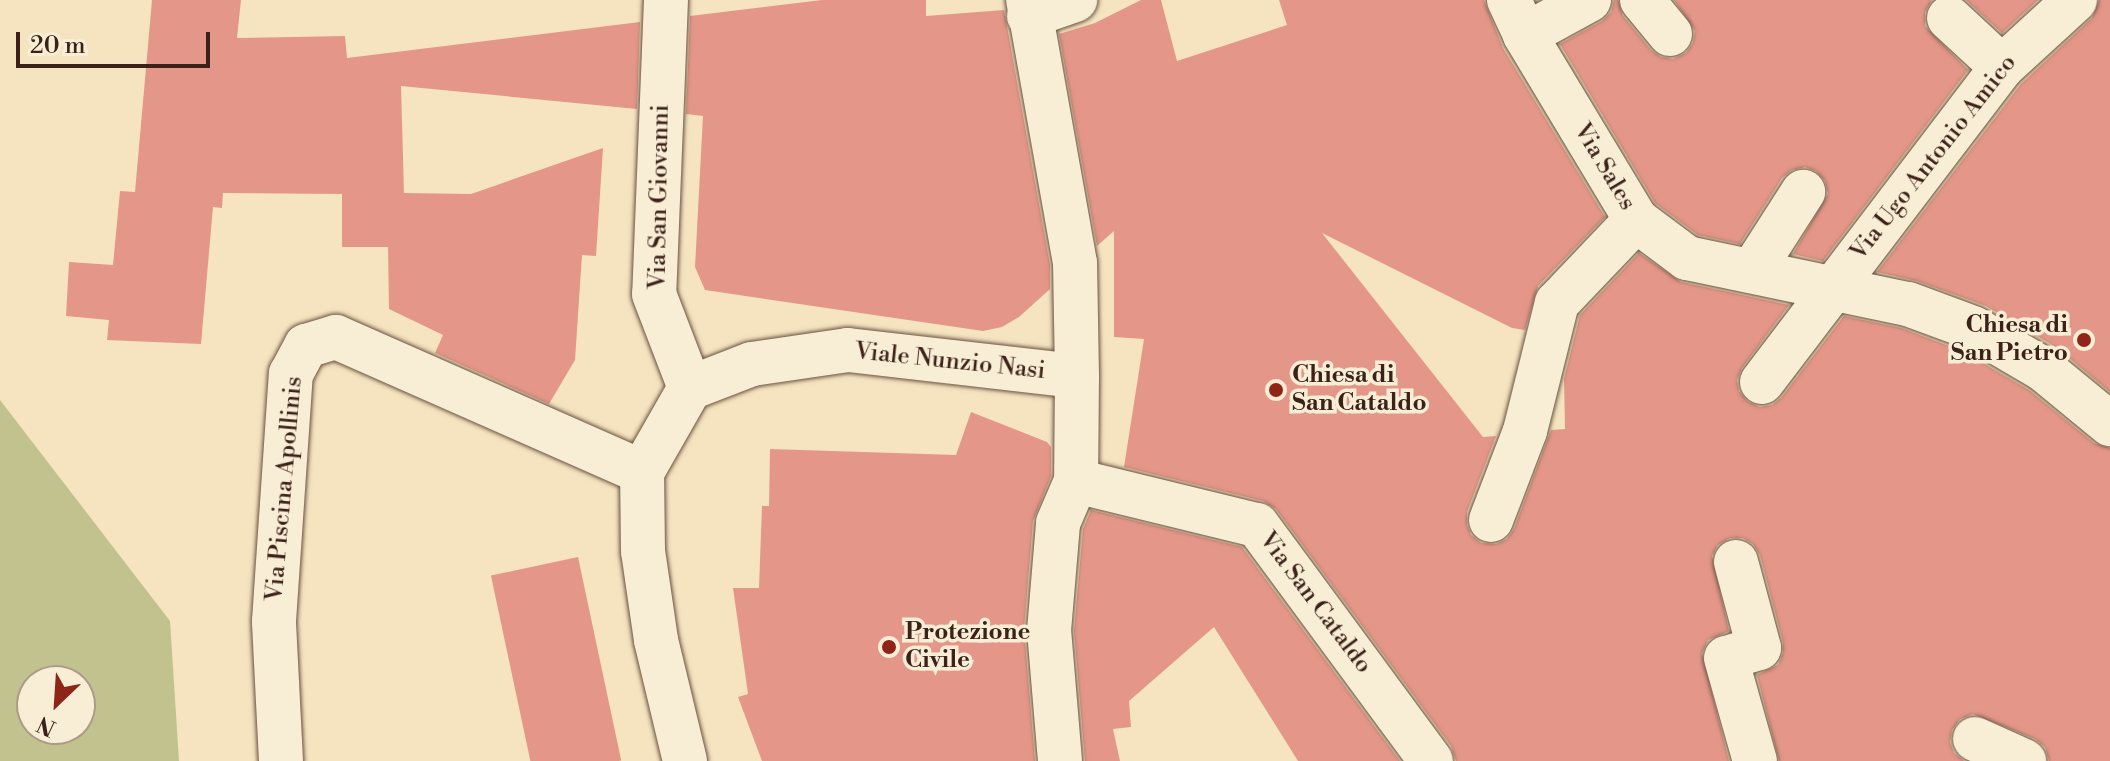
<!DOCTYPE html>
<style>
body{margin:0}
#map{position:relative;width:2110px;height:761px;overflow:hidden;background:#f5e4bf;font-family:"Libre Bodoni",serif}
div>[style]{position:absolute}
.green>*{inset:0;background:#c1c28e}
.building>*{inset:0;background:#e49788;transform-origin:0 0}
.roads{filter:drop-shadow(0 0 2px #6a5242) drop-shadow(0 0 2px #6a5242)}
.street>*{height:44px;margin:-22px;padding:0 22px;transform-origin:22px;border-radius:22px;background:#f8edd5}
.secondary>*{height:44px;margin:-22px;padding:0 22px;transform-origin:22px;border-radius:22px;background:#f8edd5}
.dots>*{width:22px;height:22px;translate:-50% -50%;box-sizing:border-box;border:4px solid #f8edd5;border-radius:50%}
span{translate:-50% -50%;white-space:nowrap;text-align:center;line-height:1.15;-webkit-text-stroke:7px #f8edd5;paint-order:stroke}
.street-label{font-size:24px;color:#3c2118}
.poi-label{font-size:24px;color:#3c2118;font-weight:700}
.right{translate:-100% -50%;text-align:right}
.left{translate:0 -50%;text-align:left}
.north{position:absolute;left:16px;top:665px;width:80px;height:80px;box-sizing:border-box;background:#f8edd5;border:2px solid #ad9b89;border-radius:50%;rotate:205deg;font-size:22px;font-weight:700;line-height:32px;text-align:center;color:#3c2118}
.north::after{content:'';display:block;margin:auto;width:28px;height:36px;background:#8f2418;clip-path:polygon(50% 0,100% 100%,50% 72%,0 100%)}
.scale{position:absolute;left:16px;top:32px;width:194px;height:36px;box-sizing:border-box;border:4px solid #3c2118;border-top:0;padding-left:10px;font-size:24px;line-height:28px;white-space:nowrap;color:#3c2118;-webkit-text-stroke:6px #f8edd5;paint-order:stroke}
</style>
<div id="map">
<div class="green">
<div style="clip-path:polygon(evenodd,0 400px,170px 621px,179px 761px,0 761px,0 400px,32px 681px,80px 681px,80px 729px,32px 729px,32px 681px)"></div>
</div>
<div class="building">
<div style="clip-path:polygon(152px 0,241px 0,237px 38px,345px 36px,347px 58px,640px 22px,637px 109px,401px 86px,404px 193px,471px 194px,603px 148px,596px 256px,582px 255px,575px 360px,549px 404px,435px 353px,443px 335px,389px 309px,388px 247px,342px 247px,342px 194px,223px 193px,222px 208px,213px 207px,201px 344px,107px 340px,109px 320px,66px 316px,69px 262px,113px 265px,120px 191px,135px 192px)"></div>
<div style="clip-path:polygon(822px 0,926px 0,926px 16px,1004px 10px,1050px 265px,1050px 289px,1019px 317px,1002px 327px,983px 331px,705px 290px,695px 267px,703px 116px,686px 114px,690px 16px)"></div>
<div style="clip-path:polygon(1141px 0,1161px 0,1177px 61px,1287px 25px,1279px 0,1484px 0,1503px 48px,1605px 217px,1538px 286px,1525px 330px,1512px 328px,1322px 233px,1483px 437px,1496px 436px,1467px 512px,1467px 525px,1471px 535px,1481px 543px,1496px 544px,1507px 539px,1514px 529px,1551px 430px,1565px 429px,1564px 379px,1580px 315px,1639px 253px,1681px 282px,1789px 305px,1742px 368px,1737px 380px,1739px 391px,1748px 402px,1760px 407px,1772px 405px,1781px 398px,1844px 316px,1901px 328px,1962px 351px,2029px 390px,2094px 443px,2110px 448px,2110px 761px,2049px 761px,2045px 747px,2035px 739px,1973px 714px,1960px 719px,1952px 730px,1950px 742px,1954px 753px,1964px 761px,1779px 761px,1757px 675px,1778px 665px,1783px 653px,1783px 642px,1760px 555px,1753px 544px,1743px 538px,1730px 538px,1718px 545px,1712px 556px,1729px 631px,1708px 640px,1702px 653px,1729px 761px,1456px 761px,1451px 746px,1276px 509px,1263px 501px,1124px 467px,1144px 339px,1114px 337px,1114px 231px,1097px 246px,1059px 34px,1095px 23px)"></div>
<div style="clip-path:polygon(1614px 0,1618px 0,1623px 16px,1651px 50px,1661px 57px,1673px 59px,1686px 53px,1693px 43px,1695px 31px,1674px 0,1932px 0,1925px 12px,1925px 26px,1968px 70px,1823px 261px,1793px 254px,1828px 194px,1825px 181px,1816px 171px,1805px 167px,1792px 170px,1782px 178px,1740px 244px,1698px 235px,1655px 203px,1560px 44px,1602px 21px,1611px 12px)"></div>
<div style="clip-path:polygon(1966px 0,2038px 0,2002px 33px)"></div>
<div style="clip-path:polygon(2099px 0,2110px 0,2110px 392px,2056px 347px,1986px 306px,1917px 281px,1877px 272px,2021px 84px,2092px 18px)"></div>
<div style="clip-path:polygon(971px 412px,1047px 442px,1051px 447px,1051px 476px,1033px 521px,1024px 629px,1035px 761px,762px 761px,738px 697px,748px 694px,733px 588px,759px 588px,762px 506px,769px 506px,770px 449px,956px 455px)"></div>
<div style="clip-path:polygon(1091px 510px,1242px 547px,1400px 761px,1298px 761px,1214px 627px,1129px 701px,1131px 727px,1113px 729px,1120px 761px,1085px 761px,1074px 631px,1083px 529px)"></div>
<div style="left:578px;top:557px;width:208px;height:89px;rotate:78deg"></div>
</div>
<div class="roads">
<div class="street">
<div style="left:666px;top:0;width:294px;rotate:92.3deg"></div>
<div style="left:654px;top:294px;width:101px;rotate:69deg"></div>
<div style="left:1509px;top:0;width:38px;rotate:65deg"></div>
<div style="left:1525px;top:35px;width:216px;rotate:59deg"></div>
<div style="left:1636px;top:220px;width:64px;rotate:36.7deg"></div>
<div style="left:1687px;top:258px;width:226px;rotate:11.8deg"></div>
<div style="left:1908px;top:304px;width:69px;rotate:20.3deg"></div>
<div style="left:1973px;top:328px;width:81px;rotate:30.4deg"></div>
<div style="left:2043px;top:369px;width:87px;rotate:39.4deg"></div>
<div style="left:1642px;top:0;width:44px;rotate:50.5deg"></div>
<div style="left:1029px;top:16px;width:49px;rotate:-19.2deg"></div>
<div style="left:1949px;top:18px;width:72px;rotate:42.8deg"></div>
<div style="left:1525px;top:35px;width:73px;rotate:-28.7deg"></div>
<div style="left:1753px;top:270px;width:93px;rotate:-57.3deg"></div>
<div style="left:1077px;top:376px;width:105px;rotate:90.5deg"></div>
<div style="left:1076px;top:481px;width:186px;rotate:13.7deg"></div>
<div style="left:1257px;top:525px;width:293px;rotate:53.6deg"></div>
<div style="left:1762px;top:382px;width:396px;rotate:-52.7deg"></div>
<div style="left:2002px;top:67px;width:99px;rotate:-42.5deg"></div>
<div style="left:1491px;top:520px;width:95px;rotate:-69.1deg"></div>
<div style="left:1525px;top:431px;width:132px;rotate:-76deg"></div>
<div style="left:1557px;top:303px;width:115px;rotate:-46.4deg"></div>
<div style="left:1736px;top:562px;width:89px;rotate:75deg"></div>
<div style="left:1759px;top:648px;width:34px;rotate:163deg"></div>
<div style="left:1726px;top:658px;width:107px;rotate:74.3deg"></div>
<div style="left:1975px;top:739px;width:54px;rotate:24.2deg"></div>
<div style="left:281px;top:761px;width:140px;rotate:-92.9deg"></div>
<div style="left:274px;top:621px;width:248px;rotate:-86.1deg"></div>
<div style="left:291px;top:374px;width:32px;rotate:-62deg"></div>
<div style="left:306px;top:346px;width:31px;rotate:-17deg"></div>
<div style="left:336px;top:337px;width:334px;rotate:23.8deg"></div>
<div style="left:1060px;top:761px;width:130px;rotate:-94.8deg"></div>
<div style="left:1049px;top:631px;width:108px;rotate:-85.2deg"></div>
<div style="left:1058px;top:523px;width:46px;rotate:-66.8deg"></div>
</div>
<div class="secondary">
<div style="left:685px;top:761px;width:124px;rotate:-103.5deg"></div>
<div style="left:656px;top:640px;width:90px;rotate:-98.3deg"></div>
<div style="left:643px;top:551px;width:79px;rotate:-90.7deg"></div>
<div style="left:642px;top:472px;width:97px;rotate:-60.3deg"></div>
<div style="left:690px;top:388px;width:66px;rotate:-21.2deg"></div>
<div style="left:752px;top:364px;width:97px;rotate:-8.3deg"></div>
<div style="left:848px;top:350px;width:230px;rotate:6.5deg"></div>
<div style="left:1077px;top:376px;width:113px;rotate:-91deg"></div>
<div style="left:1075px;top:263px;width:267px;rotate:-100.1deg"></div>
</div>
</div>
<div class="dots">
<div style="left:2084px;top:340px;background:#8f2418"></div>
<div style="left:1276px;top:390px;background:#8f2418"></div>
<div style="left:889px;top:647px;background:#8f2418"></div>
</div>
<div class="street-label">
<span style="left:1934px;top:158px;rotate:-52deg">Via Ugo Antonio Amico</span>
<span style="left:1604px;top:167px;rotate:59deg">Via Sales</span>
<span style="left:660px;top:197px;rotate:-89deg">Via San Giovanni</span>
<span style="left:950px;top:362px;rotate:6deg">Viale Nunzio Nasi</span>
<span style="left:285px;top:489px;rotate:-85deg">Via Piscina Apollinis</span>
<span style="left:1315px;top:603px;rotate:53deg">Via San Cataldo</span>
</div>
<div class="poi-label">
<span class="right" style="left:2068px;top:340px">Chiesa di<br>San Pietro</span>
<span class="left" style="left:1292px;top:390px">Chiesa di<br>San Cataldo</span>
<span class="left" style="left:905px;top:647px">Protezione<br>Civile</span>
</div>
<div class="north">N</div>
<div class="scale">20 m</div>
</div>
